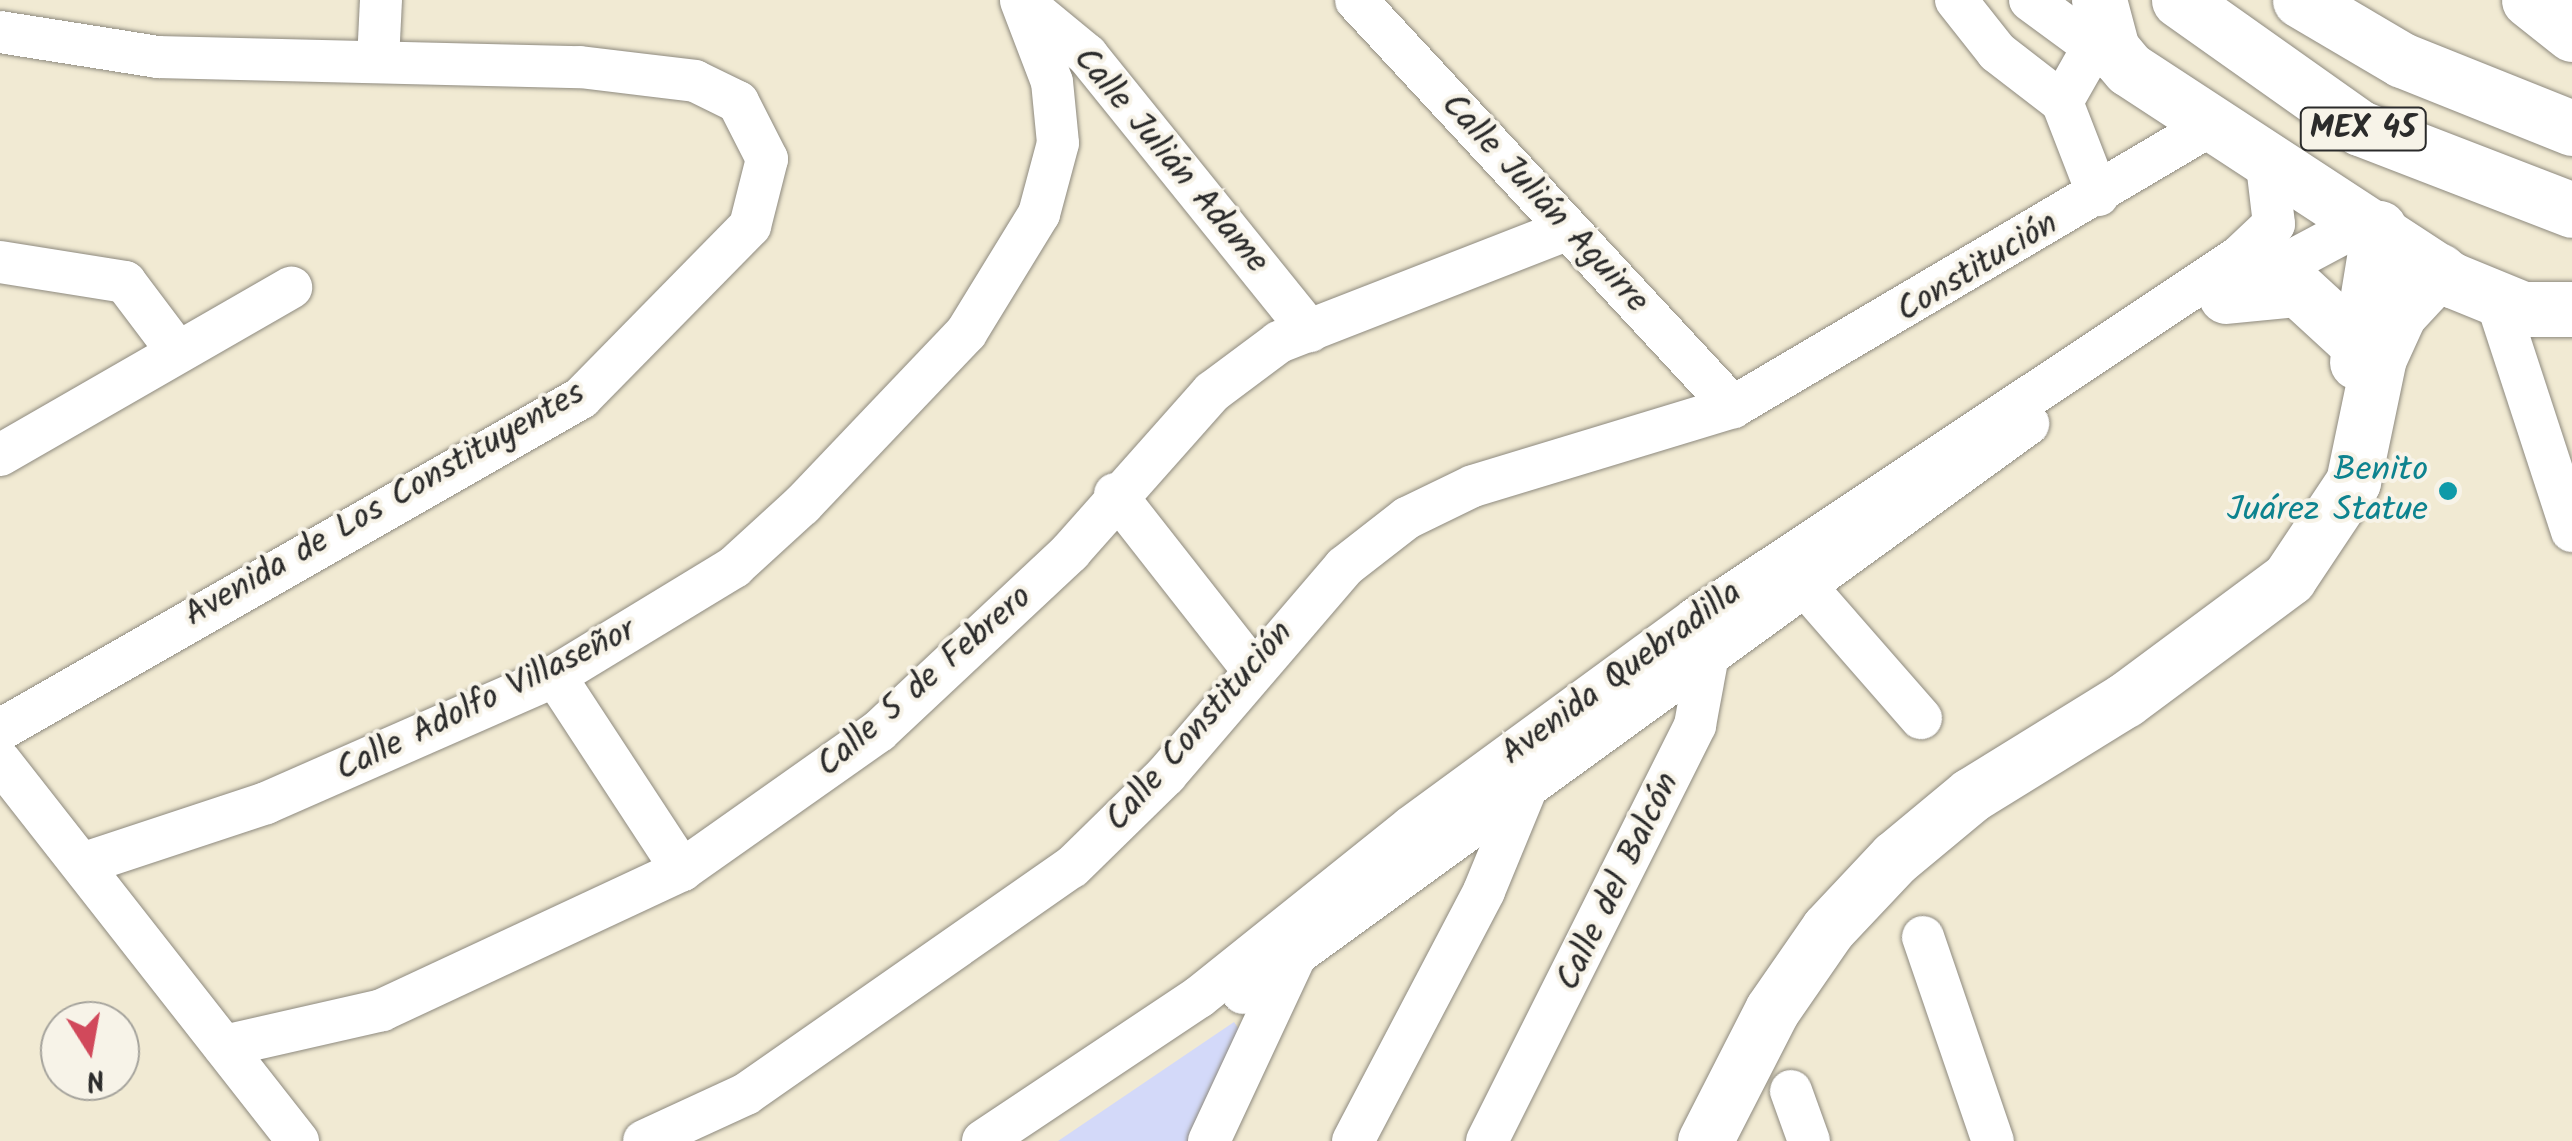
<!DOCTYPE html>
<meta charset="utf-8">
<style>
body{margin:0}
#map{position:relative;width:2572px;height:1141px;overflow:hidden;background:#f1ead3;font-family:Kalam,sans-serif}
div>[style]{position:absolute}
.built>*{inset:0;background:#d3d9f9}
.roads{filter:drop-shadow(0 0 2px #8e8a7f) drop-shadow(0 0 2px #8e8a7f)}
.minor>*{height:42px;margin:-21px;padding:0 21px;transform-origin:21px;border-radius:21px;background:#fff}
.major>*{height:55px;margin:-27.5px;padding:0 27.5px;transform-origin:27.5px;border-radius:27.5px;background:#fff}
.dots>*{width:28px;height:28px;translate:-50% -50%;box-sizing:border-box;border:5px solid #f7f3e8;border-radius:50%}
span{translate:-50% -50%;white-space:nowrap;text-align:center;line-height:1.15;-webkit-text-stroke:8px #f7f3e8;paint-order:stroke}
.shield-label span{padding:2px 8px;background:#f7f3e8;border:2px solid;border-radius:8px;-webkit-text-stroke-width:0}
.shield-label{font-size:32px;color:#2b2b2b;font-weight:700}
.street-label{font-size:35px;color:#2b2b2b}
.culture-label{font-size:35px;color:#0d838f}
.right{translate:-100% -50%;text-align:right}
.north{position:absolute;left:40px;top:1001px;width:100px;height:100px;box-sizing:border-box;background:#f7f3e8;border:2px solid #a5a39c;border-radius:50%;rotate:169deg;font-size:28px;font-weight:700;line-height:40px;text-align:center;color:#2b2b2b}
.north::after{content:'';display:block;margin:auto;width:35px;height:45px;background:#d1495b;clip-path:polygon(50% 0,100% 100%,50% 72%,0 100%)}
</style>
<div id="map">
<div class="built">
<div style="clip-path:polygon(1234px 1022px,1249px 1044px,1195px 1141px,1058px 1141px)"></div>
</div>
<div class="roads">
<div class="minor">
<div style="left:1356px;top:0;width:555px;rotate:47.19deg"></div>
<div style="left:1956px;top:0;width:66px;rotate:51.7deg"></div>
<div style="left:1997px;top:52px;width:82px;rotate:37.6deg"></div>
<div style="left:2062px;top:102px;width:59px;rotate:-60.4deg"></div>
<div style="left:2030px;top:0;width:104px;rotate:36.4deg"></div>
<div style="left:1024px;top:3px;width:82px;rotate:39.5deg"></div>
<div style="left:1087px;top:55px;width:355px;rotate:51.1deg"></div>
<div style="left:0;top:32px;width:159px;rotate:9deg"></div>
<div style="left:157px;top:57px;width:423px;rotate:1.4deg"></div>
<div style="left:580px;top:67px;width:116px;rotate:6.9deg"></div>
<div style="left:695px;top:81px;width:48px;rotate:26deg"></div>
<div style="left:738px;top:102px;width:64px;rotate:63deg"></div>
<div style="left:767px;top:159px;width:69px;rotate:104.2deg"></div>
<div style="left:750px;top:226px;width:241px;rotate:134.5deg"></div>
<div style="left:581px;top:398px;width:669px;rotate:150.26deg"></div>
<div style="left:378px;top:61px;width:61px;rotate:-87.2deg"></div>
<div style="left:2062px;top:102px;width:100px;rotate:68.8deg"></div>
<div style="left:0;top:262px;width:127px;rotate:9.1deg"></div>
<div style="left:125px;top:282px;width:86px;rotate:53deg"></div>
<div style="left:2235px;top:291px;width:149px;rotate:-28.1deg"></div>
<div style="left:2497px;top:302px;width:241px;rotate:71.9deg"></div>
<div style="left:0;top:455px;width:336px;rotate:-29.9deg"></div>
<div style="left:1115px;top:494px;width:224px;rotate:51.9deg"></div>
<div style="left:1786px;top:564px;width:205px;rotate:48.8deg"></div>
<div style="left:555px;top:676px;width:232px;rotate:56.8deg"></div>
<div style="left:0;top:761px;width:483px;rotate:51.9deg"></div>
<div style="left:85px;top:863px;width:191px;rotate:-18.3deg"></div>
<div style="left:266px;top:803px;width:316px;rotate:-23.7deg"></div>
<div style="left:555px;top:676px;width:210px;rotate:-31.3deg"></div>
<div style="left:734px;top:567px;width:92px;rotate:-42.4deg"></div>
<div style="left:802px;top:505px;width:238px;rotate:-46.4deg"></div>
<div style="left:966px;top:333px;width:140px;rotate:-58.5deg"></div>
<div style="left:1039px;top:214px;width:73px;rotate:-75deg"></div>
<div style="left:1058px;top:143px;width:61px;rotate:-95.6deg"></div>
<div style="left:1052px;top:82px;width:87px;rotate:-110.9deg"></div>
<div style="left:1923px;top:937px;width:216px;rotate:71.1deg"></div>
<div style="left:1243px;top:993px;width:970px;rotate:-35.94deg"></div>
<div style="left:224px;top:1046px;width:162px;rotate:-12.8deg"></div>
<div style="left:382px;top:1010px;width:331px;rotate:-25deg"></div>
<div style="left:682px;top:870px;width:241px;rotate:-35.2deg"></div>
<div style="left:879px;top:731px;width:262px;rotate:-43.1deg"></div>
<div style="left:1070px;top:552px;width:214px;rotate:-48.4deg"></div>
<div style="left:1212px;top:392px;width:84px;rotate:-36.7deg"></div>
<div style="left:1279px;top:342px;width:308px;rotate:-21.3deg"></div>
<div style="left:1791px;top:1091px;width:53px;rotate:70.2deg"></div>
<div style="left:644px;top:1141px;width:112px;rotate:-24.7deg"></div>
<div style="left:746px;top:1094px;width:397px;rotate:-34.9deg"></div>
<div style="left:1072px;top:867px;width:132px;rotate:-44.4deg"></div>
<div style="left:1166px;top:775px;width:274px;rotate:-49.4deg"></div>
<div style="left:1344px;top:567px;width:80px;rotate:-37.9deg"></div>
<div style="left:1407px;top:518px;width:73px;rotate:-25.9deg"></div>
<div style="left:1473px;top:486px;width:272px;rotate:-16.9deg"></div>
<div style="left:1733px;top:407px;width:563px;rotate:-30.53deg"></div>
<div style="left:983px;top:1141px;width:260px;rotate:-33.7deg"></div>
<div style="left:1199px;top:997px;width:272px;rotate:-38.7deg"></div>
<div style="left:1411px;top:827px;width:352px;rotate:-36.2deg"></div>
<div style="left:1695px;top:619px;width:653px;rotate:-33.64deg"></div>
<div style="left:2239px;top:257px;width:48px;rotate:-43.3deg"></div>
<div style="left:2274px;top:224px;width:67px;rotate:-96.8deg"></div>
<div style="left:1209px;top:1141px;width:201px;rotate:-65deg"></div>
<div style="left:1353px;top:1141px;width:282px;rotate:-62.3deg"></div>
<div style="left:1484px;top:891px;width:116px;rotate:-67.6deg"></div>
<div style="left:1487px;top:1141px;width:465px;rotate:-63.4deg"></div>
<div style="left:1695px;top:725px;width:87px;rotate:-79.5deg"></div>
</div>
<div class="major">
<div style="left:2099px;top:0;width:51px;rotate:75.1deg"></div>
<div style="left:2112px;top:49px;width:26px;rotate:50deg"></div>
<div style="left:2129px;top:69px;width:386px;rotate:33.2deg"></div>
<div style="left:2452px;top:280px;width:77px;rotate:22.2deg"></div>
<div style="left:2523px;top:309px;width:49px"></div>
<div style="left:2179px;top:0;width:222px;rotate:35.3deg"></div>
<div style="left:2360px;top:128px;width:227px;rotate:21.1deg"></div>
<div style="left:2300px;top:0;width:118px;rotate:30.5deg"></div>
<div style="left:2402px;top:60px;width:183px;rotate:21.8deg"></div>
<div style="left:2529px;top:0;width:55px;rotate:38.3deg"></div>
<div style="left:2226px;top:296px;width:72px;rotate:-5.6deg"></div>
<div style="left:2298px;top:289px;width:84px;rotate:42.6deg"></div>
<div style="left:2357px;top:362px;width:136px;rotate:-80.7deg"></div>
<div style="left:1705px;top:1141px;width:147px;rotate:-62.9deg"></div>
<div style="left:1772px;top:1010px;width:98px;rotate:-55.3deg"></div>
<div style="left:1828px;top:929px;width:98px;rotate:-46.7deg"></div>
<div style="left:1895px;top:858px;width:99px;rotate:-39.7deg"></div>
<div style="left:1971px;top:795px;width:181px;rotate:-31.7deg"></div>
<div style="left:2125px;top:700px;width:204px;rotate:-36.6deg"></div>
<div style="left:2289px;top:578px;width:115px;rotate:-56.3deg"></div>
<div style="left:2353px;top:482px;width:127px;rotate:-78.2deg"></div>
<div style="left:2379px;top:358px;width:48px;rotate:-65.6deg"></div>
<div style="left:2399px;top:314px;width:59px;rotate:-47.1deg"></div>
</div>
</div>
<div class="dots">
<div style="left:2448px;top:491px;background:#0f9aa8"></div>
</div>
<div class="shield-label">
<span style="left:2363px;top:129px">MEX 45</span>
</div>
<div class="street-label">
<span style="left:1170px;top:161px;rotate:50deg">Calle Julián Adame</span>
<span style="left:1544px;top:204px;rotate:47deg">Calle Julián Aguirre</span>
<span style="left:1978px;top:268px;rotate:-31deg">Constitución</span>
<span style="left:385px;top:505px;rotate:-30deg">Avenida de Los Constituyentes</span>
<span style="left:1622px;top:674px;rotate:-36deg">Avenida Quebradilla</span>
<span style="left:925px;top:682px;rotate:-41deg">Calle 5 de Febrero</span>
<span style="left:486px;top:701px;rotate:-26deg">Calle Adolfo Villaseñor</span>
<span style="left:1200px;top:727px;rotate:-49deg">Calle Constitución</span>
<span style="left:1619px;top:882px;rotate:-64deg">Calle del Balcón</span>
</div>
<div class="culture-label">
<span class="right" style="left:2428px;top:491px">Benito<br>Juárez Statue</span>
</div>
<div class="north">N</div>
</div>
